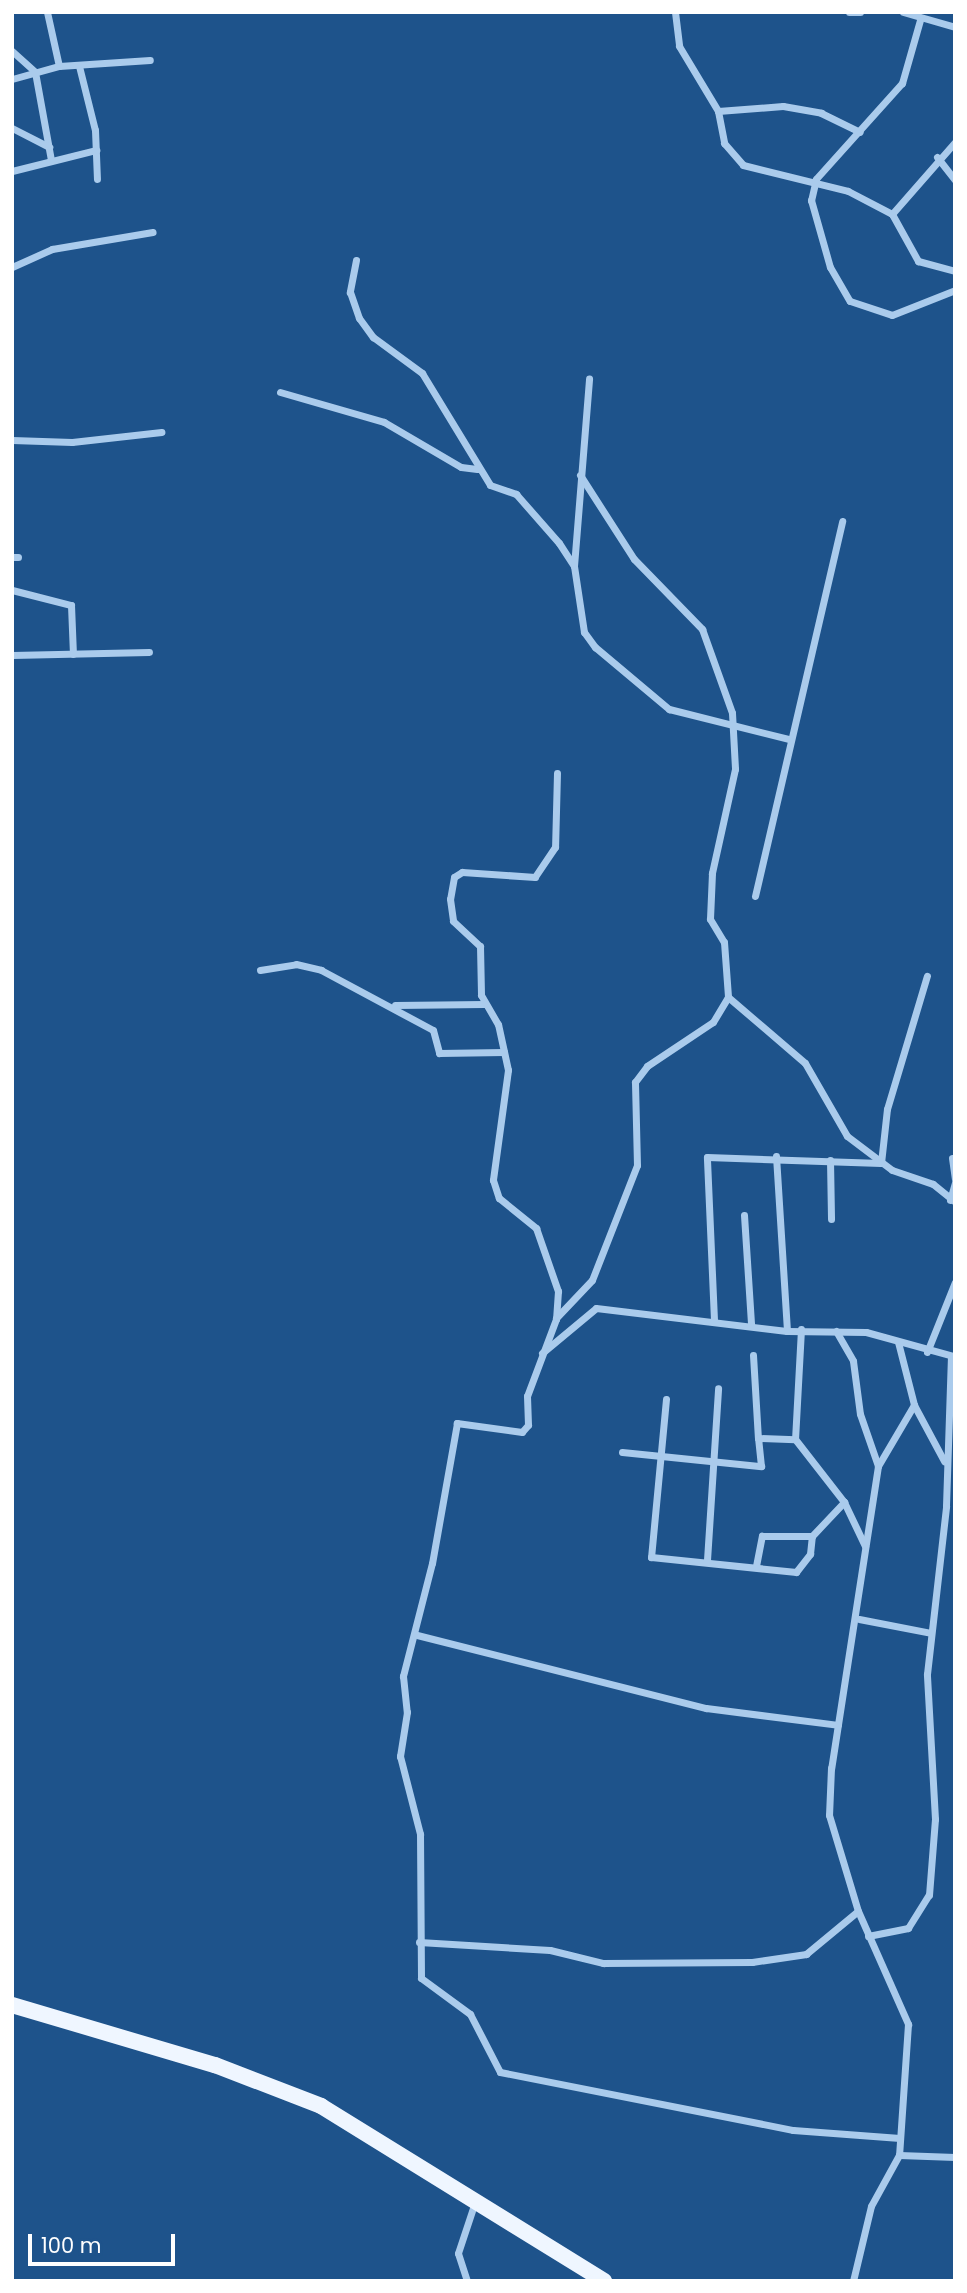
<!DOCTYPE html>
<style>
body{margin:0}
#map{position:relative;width:967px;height:2293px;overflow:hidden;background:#1e538b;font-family:Poppins,sans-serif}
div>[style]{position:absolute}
.street>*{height:7px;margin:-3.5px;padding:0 3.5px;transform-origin:3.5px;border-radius:3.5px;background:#aacbec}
.primary>*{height:16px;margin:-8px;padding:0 8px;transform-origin:8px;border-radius:8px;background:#eff6ff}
span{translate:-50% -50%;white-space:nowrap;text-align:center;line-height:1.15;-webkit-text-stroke:5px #1e538b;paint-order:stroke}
.frame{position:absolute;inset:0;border:14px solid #fff;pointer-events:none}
.scale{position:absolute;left:28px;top:2234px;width:147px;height:32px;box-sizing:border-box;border:4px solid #fff;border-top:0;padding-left:9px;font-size:21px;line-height:24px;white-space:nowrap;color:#fff;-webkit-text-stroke:5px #1e538b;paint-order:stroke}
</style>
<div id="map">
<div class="street">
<div style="left:47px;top:12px;width:55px;rotate:77.5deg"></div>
<div style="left:675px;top:12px;width:34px;rotate:83deg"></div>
<div style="left:679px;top:46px;width:76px;rotate:59deg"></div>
<div style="left:718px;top:111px;width:33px;rotate:79deg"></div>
<div style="left:724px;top:143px;width:29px;rotate:49deg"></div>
<div style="left:743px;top:165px;width:108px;rotate:13.9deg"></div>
<div style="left:848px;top:191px;width:50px;rotate:27.6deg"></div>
<div style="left:892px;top:214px;width:54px;rotate:61deg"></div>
<div style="left:918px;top:261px;width:38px;rotate:15deg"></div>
<div style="left:849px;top:12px;width:11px"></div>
<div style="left:903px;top:12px;width:54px;rotate:16.1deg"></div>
<div style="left:920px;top:20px;width:66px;rotate:105.9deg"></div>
<div style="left:902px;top:83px;width:129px;rotate:131.9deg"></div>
<div style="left:816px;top:179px;width:22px;rotate:103deg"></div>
<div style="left:811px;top:200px;width:70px;rotate:74.2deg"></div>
<div style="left:830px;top:267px;width:39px;rotate:60deg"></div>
<div style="left:850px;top:301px;width:44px;rotate:18.4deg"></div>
<div style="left:892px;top:315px;width:68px;rotate:-21.6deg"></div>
<div style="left:12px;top:51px;width:31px;rotate:42deg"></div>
<div style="left:35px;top:72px;width:89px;rotate:79.7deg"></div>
<div style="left:79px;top:66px;width:66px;rotate:76deg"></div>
<div style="left:95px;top:130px;width:49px;rotate:87.7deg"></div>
<div style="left:12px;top:79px;width:49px;rotate:-15.5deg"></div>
<div style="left:59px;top:66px;width:91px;rotate:-3.8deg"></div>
<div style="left:718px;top:111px;width:65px;rotate:-4.4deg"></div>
<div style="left:783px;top:106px;width:39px;rotate:10deg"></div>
<div style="left:821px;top:113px;width:43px;rotate:26deg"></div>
<div style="left:12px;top:128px;width:42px;rotate:27.2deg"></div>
<div style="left:937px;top:157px;width:29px;rotate:52deg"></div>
<div style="left:12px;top:171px;width:87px;rotate:-14deg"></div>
<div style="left:892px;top:214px;width:96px;rotate:-48.8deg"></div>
<div style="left:356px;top:260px;width:33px;rotate:101deg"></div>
<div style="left:350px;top:292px;width:28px;rotate:71deg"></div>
<div style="left:359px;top:318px;width:24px;rotate:54deg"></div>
<div style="left:373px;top:337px;width:61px;rotate:36.3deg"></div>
<div style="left:422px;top:373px;width:131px;rotate:58.7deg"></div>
<div style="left:490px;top:485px;width:28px;rotate:19deg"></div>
<div style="left:516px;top:494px;width:65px;rotate:48.7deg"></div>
<div style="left:559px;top:543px;width:27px;rotate:57deg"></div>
<div style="left:574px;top:566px;width:67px;rotate:81.4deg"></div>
<div style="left:584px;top:632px;width:19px;rotate:54deg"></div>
<div style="left:595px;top:647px;width:97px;rotate:40deg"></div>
<div style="left:669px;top:709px;width:123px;rotate:14.1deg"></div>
<div style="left:12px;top:267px;width:44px;rotate:-24.2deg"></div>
<div style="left:52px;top:249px;width:102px;rotate:-9.6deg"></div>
<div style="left:280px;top:392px;width:108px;rotate:16.1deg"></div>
<div style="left:384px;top:422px;width:89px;rotate:30.3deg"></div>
<div style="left:461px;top:467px;width:16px;rotate:7deg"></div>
<div style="left:12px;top:440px;width:60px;rotate:1.9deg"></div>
<div style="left:72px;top:442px;width:90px;rotate:-6.4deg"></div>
<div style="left:580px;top:475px;width:100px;rotate:57.3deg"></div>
<div style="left:634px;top:559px;width:98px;rotate:45.8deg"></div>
<div style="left:702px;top:629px;width:89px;rotate:70.3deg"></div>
<div style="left:732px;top:713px;width:56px;rotate:86.9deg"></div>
<div style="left:735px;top:769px;width:107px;rotate:102.5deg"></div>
<div style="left:712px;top:873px;width:46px;rotate:92.5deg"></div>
<div style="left:710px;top:919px;width:27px;rotate:59deg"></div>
<div style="left:724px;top:942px;width:55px;rotate:85.8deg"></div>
<div style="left:728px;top:997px;width:101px;rotate:40.6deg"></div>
<div style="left:805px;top:1063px;width:84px;rotate:60.1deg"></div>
<div style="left:847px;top:1136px;width:56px;rotate:37.1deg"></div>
<div style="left:892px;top:1170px;width:43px;rotate:18.9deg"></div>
<div style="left:933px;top:1184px;width:28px;rotate:39deg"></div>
<div style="left:12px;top:557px;width:6px"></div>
<div style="left:574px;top:566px;width:188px;rotate:-85.4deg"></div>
<div style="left:12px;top:590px;width:61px;rotate:14.3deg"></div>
<div style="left:71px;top:605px;width:49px;rotate:87.7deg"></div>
<div style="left:12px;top:655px;width:137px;rotate:-1.3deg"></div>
<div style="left:557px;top:773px;width:74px;rotate:91.5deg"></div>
<div style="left:555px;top:847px;width:36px;rotate:124deg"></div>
<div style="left:535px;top:877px;width:73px;rotate:-176.1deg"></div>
<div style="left:462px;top:872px;width:9px;rotate:148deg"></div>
<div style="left:454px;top:877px;width:22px;rotate:100deg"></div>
<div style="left:450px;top:899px;width:22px;rotate:82deg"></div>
<div style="left:453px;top:921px;width:37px;rotate:43deg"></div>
<div style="left:480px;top:946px;width:49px;rotate:88.8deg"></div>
<div style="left:481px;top:995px;width:34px;rotate:60deg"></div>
<div style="left:498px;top:1024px;width:47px;rotate:77.7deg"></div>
<div style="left:508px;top:1070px;width:111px;rotate:97.8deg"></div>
<div style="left:493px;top:1180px;width:19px;rotate:72deg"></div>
<div style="left:499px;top:1198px;width:48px;rotate:39deg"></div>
<div style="left:536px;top:1228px;width:67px;rotate:70.8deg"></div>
<div style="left:558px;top:1291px;width:28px;rotate:94deg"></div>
<div style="left:556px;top:1319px;width:82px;rotate:110.6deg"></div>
<div style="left:527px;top:1396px;width:29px;rotate:88deg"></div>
<div style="left:528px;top:1425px;width:9px;rotate:131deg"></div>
<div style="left:522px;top:1432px;width:66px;rotate:-172.1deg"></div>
<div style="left:457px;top:1423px;width:142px;rotate:100.1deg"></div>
<div style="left:432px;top:1563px;width:117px;rotate:104.4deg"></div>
<div style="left:403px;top:1676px;width:36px;rotate:84deg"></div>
<div style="left:407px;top:1712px;width:45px;rotate:99deg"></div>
<div style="left:400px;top:1756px;width:81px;rotate:75.6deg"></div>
<div style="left:420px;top:1834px;width:144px;rotate:89.6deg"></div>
<div style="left:421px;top:1978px;width:61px;rotate:36.3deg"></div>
<div style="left:470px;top:2014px;width:65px;rotate:62.7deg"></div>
<div style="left:500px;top:2072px;width:299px;rotate:11.2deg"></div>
<div style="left:793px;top:2130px;width:107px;rotate:4.3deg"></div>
<div style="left:755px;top:896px;width:385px;rotate:-76.9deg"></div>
<div style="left:260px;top:970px;width:36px;rotate:-9deg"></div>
<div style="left:296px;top:964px;width:26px;rotate:13deg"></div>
<div style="left:321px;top:970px;width:127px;rotate:28.2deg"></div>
<div style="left:433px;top:1030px;width:24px;rotate:75deg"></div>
<div style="left:439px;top:1053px;width:65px;rotate:-0.9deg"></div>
<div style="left:395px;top:1005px;width:89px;rotate:-0.6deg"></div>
<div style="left:776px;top:1156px;width:175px;rotate:86.4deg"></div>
<div style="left:952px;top:1158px;width:21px;rotate:82deg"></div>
<div style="left:830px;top:1160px;width:59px;rotate:89deg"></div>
<div style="left:950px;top:1200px;width:19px;rotate:-74deg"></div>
<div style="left:744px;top:1215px;width:109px;rotate:86.3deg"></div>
<div style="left:556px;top:1318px;width:52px;rotate:-46.5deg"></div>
<div style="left:592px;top:1280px;width:123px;rotate:-68.6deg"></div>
<div style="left:637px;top:1165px;width:83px;rotate:-91.4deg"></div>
<div style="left:635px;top:1082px;width:20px;rotate:-53deg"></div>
<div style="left:647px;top:1066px;width:79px;rotate:-33.7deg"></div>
<div style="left:713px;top:1022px;width:29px;rotate:-59deg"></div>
<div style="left:714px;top:1320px;width:163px;rotate:-92.5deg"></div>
<div style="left:707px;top:1157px;width:174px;rotate:2deg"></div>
<div style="left:881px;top:1163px;width:54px;rotate:-83.7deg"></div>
<div style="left:887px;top:1109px;width:139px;rotate:-73.3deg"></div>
<div style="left:801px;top:1329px;width:110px;rotate:93.1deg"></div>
<div style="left:795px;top:1439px;width:80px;rotate:52.1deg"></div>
<div style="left:844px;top:1502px;width:49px;rotate:64.5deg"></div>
<div style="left:836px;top:1331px;width:34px;rotate:60deg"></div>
<div style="left:853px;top:1361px;width:53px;rotate:82.5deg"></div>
<div style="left:860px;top:1414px;width:55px;rotate:70.9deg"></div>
<div style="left:878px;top:1466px;width:306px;rotate:98.8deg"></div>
<div style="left:831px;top:1768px;width:47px;rotate:92.4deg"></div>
<div style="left:829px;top:1815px;width:100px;rotate:73.2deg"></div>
<div style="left:858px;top:1911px;width:124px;rotate:66.1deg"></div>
<div style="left:908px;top:2024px;width:131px;rotate:93.9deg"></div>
<div style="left:899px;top:2155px;width:58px;rotate:118.8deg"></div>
<div style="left:871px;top:2206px;width:77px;rotate:103.5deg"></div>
<div style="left:898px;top:1342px;width:65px;rotate:75.7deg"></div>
<div style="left:914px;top:1405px;width:64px;rotate:61.8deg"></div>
<div style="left:927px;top:1352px;width:75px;rotate:-68.2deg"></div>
<div style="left:542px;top:1353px;width:70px;rotate:-39.8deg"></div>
<div style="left:596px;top:1308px;width:192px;rotate:6.9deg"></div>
<div style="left:787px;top:1331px;width:79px;rotate:0.7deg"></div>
<div style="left:866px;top:1332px;width:91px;rotate:15.3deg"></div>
<div style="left:753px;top:1355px;width:83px;rotate:86.6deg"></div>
<div style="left:666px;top:1399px;width:159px;rotate:95.4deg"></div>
<div style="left:651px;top:1557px;width:146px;rotate:5.9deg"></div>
<div style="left:796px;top:1572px;width:23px;rotate:-52deg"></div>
<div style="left:810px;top:1554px;width:18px;rotate:-84deg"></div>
<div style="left:812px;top:1536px;width:47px;rotate:-46.7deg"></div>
<div style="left:622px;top:1452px;width:140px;rotate:5.8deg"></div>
<div style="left:761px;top:1466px;width:28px;rotate:-96deg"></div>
<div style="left:758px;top:1438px;width:37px;rotate:2deg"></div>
<div style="left:878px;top:1466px;width:71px;rotate:-59.5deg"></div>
<div style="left:707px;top:1560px;width:172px;rotate:-86.3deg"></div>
<div style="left:756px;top:1566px;width:31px;rotate:-79deg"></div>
<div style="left:762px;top:1536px;width:50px"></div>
<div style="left:859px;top:1619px;width:73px;rotate:11deg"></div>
<div style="left:417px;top:1635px;width:298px;rotate:14.2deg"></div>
<div style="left:706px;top:1708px;width:133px;rotate:7.3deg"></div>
<div style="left:868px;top:1936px;width:41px;rotate:-11.3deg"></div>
<div style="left:908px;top:1928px;width:39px;rotate:-58deg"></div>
<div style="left:929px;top:1895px;width:76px;rotate:-85.5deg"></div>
<div style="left:935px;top:1819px;width:145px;rotate:-93.2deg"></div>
<div style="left:927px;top:1674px;width:169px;rotate:-83.5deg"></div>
<div style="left:946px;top:1506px;width:150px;rotate:-88.1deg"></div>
<div style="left:419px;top:1942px;width:131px;rotate:3.5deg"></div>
<div style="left:550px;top:1950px;width:55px;rotate:13.8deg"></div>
<div style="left:603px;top:1963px;width:149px;rotate:-0.4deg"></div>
<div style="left:752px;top:1962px;width:55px;rotate:-8.4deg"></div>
<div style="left:806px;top:1954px;width:67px;rotate:-39.6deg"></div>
<div style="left:899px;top:2155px;width:56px;rotate:2deg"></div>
<div style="left:467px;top:2281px;width:29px;rotate:-108deg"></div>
<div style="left:458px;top:2253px;width:54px;rotate:-71.6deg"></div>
</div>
<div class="primary">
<div style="left:12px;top:2005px;width:212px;rotate:16.5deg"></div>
<div style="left:215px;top:2065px;width:114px;rotate:21.1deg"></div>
<div style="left:321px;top:2106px;width:333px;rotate:31.7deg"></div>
</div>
<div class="frame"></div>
<div class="scale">100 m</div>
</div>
